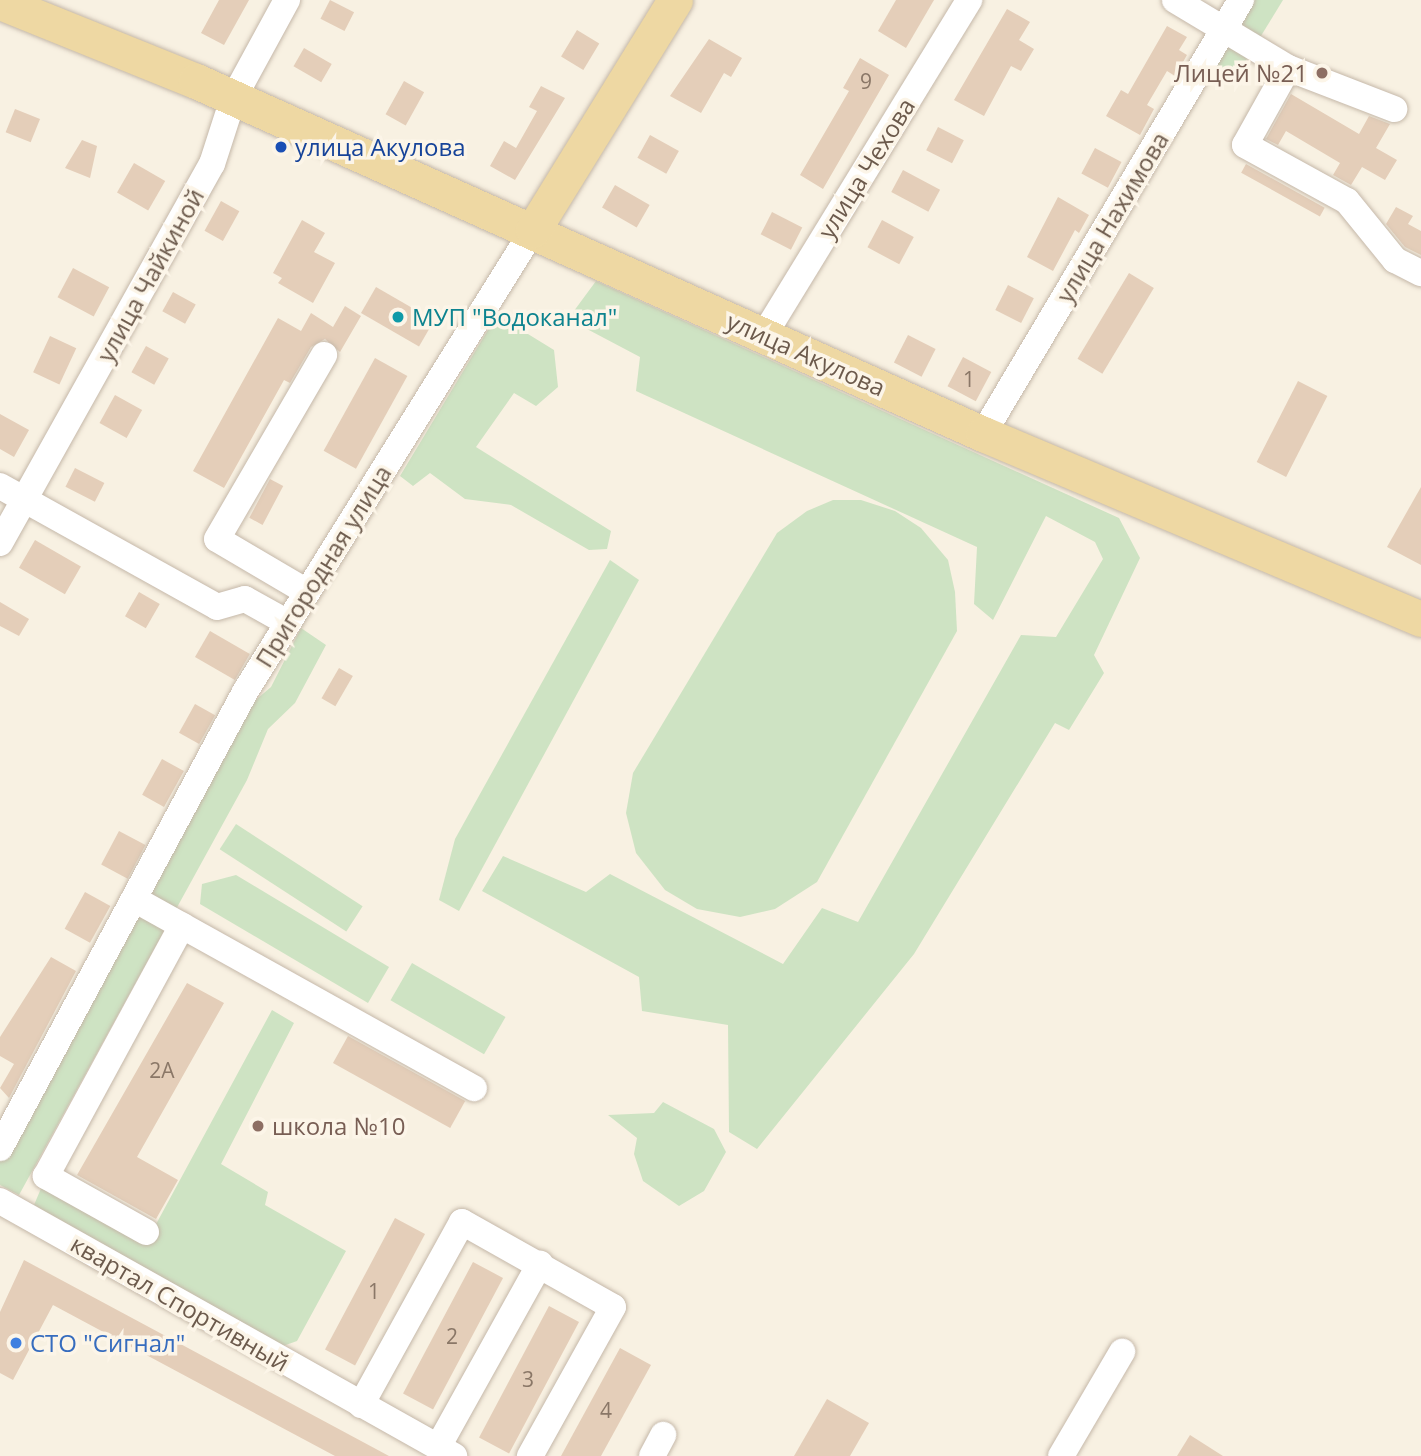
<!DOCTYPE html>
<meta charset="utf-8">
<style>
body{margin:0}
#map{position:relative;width:1421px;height:1456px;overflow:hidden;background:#f8f1e2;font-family:"Open Sans",sans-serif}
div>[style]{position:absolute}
.green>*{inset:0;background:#cee3c3;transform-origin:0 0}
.building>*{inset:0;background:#e4ceb9;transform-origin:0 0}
.roads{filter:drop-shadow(0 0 2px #c5b8a9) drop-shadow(0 0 2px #c5b8a9)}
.minor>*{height:26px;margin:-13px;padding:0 13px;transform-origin:13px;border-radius:13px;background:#fff}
.major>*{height:35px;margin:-17.5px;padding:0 17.5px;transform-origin:17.5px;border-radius:17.5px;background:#eed8a3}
.dots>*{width:19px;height:19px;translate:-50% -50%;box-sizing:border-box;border:4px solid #fcf5e8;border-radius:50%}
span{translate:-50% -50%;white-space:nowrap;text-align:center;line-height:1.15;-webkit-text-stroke:7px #fcf5e8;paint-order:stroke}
.number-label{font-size:21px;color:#8a7767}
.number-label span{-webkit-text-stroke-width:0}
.education-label{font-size:24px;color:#785e54}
.right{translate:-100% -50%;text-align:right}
.left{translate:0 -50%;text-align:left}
.transit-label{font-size:24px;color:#164399}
.street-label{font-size:24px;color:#6c5a4c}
.culture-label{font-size:24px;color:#0d838f}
.shop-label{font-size:24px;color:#366cbe}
</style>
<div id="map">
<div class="green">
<div style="clip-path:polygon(1250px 0,1283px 0,1232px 83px,1210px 70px)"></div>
<div style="clip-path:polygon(596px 281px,1119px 518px,1140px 558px,1094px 655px,1104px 673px,1069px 730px,1055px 723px,914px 954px,757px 1149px,729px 1132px,728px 1025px,642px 1011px,639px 977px,482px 891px,503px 856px,586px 892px,610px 874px,783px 964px,822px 908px,858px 922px,1021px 635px,1056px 637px,1103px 559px,1095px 542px,1046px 516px,993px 620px,974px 604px,977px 547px,636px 391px,640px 357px,568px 319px)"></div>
<div style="clip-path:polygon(497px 315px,554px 350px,558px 387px,536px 406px,514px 393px,476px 447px,611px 531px,607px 549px,589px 550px,511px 505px,465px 499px,430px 473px,413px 486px,400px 476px)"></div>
<div style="clip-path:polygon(833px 500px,861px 500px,895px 511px,921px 528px,948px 560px,955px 592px,957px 631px,817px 882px,775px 909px,740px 917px,697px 909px,665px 890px,636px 853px,626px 813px,633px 773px,777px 533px,807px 511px)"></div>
<div style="clip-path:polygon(610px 560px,639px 580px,459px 911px,439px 900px,455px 839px)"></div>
<div style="clip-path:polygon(301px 628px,326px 645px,295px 703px,268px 729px,247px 780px,19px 1195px,0 1185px,0 1158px,251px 704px,271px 687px)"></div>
<div style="left:236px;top:824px;width:151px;height:30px;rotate:33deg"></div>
<div style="clip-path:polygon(236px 875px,389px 967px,368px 1003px,200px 904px,202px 884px)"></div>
<div style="left:412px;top:963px;width:108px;height:43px;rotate:30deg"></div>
<div style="clip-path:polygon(272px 1010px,294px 1023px,221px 1164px,268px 1192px,265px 1205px,346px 1251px,297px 1341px,283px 1346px,34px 1205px,45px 1179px,148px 1239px)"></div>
<div style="clip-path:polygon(663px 1102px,714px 1129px,726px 1152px,704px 1191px,679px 1206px,643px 1181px,634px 1154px,637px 1138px,608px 1115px,654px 1113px)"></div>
</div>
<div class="building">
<div style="clip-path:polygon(219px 0,249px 0,224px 45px,201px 33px)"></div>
<div style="left:330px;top:0;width:27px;height:21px;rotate:27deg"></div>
<div style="clip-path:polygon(896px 0,934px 0,906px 48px,878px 31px)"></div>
<div style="clip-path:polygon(1007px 9px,1030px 22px,1019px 40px,1034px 49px,1021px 71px,1011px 66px,984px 116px,954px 100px)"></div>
<div style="clip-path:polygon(1167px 26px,1187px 37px,1179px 50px,1187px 55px,1175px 76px,1167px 71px,1147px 105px,1154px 109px,1140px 135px,1106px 116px,1121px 90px,1128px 94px)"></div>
<div style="left:577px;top:30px;width:26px;height:31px;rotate:31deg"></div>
<div style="clip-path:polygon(709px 39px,742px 58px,731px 77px,724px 73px,701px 113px,670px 96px)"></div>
<div style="left:304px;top:48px;width:32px;height:21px;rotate:30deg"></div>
<div style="clip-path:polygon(860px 58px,889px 75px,823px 189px,800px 175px,849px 91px,843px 88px)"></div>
<div style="left:404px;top:81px;width:23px;height:38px;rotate:29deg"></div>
<div style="clip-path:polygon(541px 86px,565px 98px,515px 180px,490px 166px,504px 141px,516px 148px,537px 111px,529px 107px)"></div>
<div style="clip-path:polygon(1291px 94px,1359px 134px,1369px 116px,1390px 124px,1376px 148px,1397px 160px,1385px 180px,1362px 167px,1351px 185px,1333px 175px,1340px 163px,1286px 131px,1278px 145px,1266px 139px)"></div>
<div style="left:15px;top:109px;width:27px;height:25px;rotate:22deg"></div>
<div style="left:938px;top:127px;width:29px;height:26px;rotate:27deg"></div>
<div style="left:650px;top:135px;width:33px;height:26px;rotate:29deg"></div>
<div style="clip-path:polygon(82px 140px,97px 146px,90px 178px,65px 168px)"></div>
<div style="left:1095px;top:148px;width:30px;height:29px;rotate:28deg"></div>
<div style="left:134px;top:163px;width:36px;height:34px;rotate:30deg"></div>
<div style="left:1246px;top:164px;width:90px;height:10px;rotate:29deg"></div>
<div style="left:903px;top:170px;width:42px;height:25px;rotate:28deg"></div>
<div style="left:615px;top:185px;width:40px;height:26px;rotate:30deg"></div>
<div style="clip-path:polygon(1058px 197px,1089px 215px,1079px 233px,1075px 230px,1053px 271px,1027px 257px)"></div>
<div style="left:221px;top:201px;width:21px;height:34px;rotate:29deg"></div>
<div style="clip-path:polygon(1396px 207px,1413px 216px,1408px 224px,1421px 231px,1421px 255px,1405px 247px,1386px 224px)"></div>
<div style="left:772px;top:212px;width:34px;height:25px;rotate:27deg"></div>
<div style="clip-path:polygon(302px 220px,325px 233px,314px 252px,335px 263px,313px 303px,278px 283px,282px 278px,273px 273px)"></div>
<div style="left:882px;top:220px;width:36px;height:31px;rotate:28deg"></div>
<div style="left:73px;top:268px;width:41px;height:33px;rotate:28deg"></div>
<div style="left:1129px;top:273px;width:29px;height:100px;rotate:31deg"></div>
<div style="left:1008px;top:285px;width:29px;height:28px;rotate:27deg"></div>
<div style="left:376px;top:287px;width:67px;height:30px;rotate:30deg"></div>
<div style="left:173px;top:292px;width:26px;height:22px;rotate:29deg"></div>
<div style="clip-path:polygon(345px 306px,361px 316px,340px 352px,325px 339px,311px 347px,290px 383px,284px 380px,224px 488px,193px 471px,278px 318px,301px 331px,311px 313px,333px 327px)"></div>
<div style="left:908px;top:335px;width:31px;height:31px;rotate:27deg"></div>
<div style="left:50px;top:336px;width:29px;height:40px;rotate:25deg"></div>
<div style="left:146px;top:346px;width:26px;height:30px;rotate:29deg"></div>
<div style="left:963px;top:357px;width:32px;height:33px;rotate:28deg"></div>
<div style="left:375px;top:358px;width:37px;height:106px;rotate:29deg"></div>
<div style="left:1298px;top:381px;width:33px;height:91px;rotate:27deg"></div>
<div style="left:115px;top:395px;width:31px;height:32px;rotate:29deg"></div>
<div style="clip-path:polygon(0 414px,29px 430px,14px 457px,0 449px)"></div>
<div style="left:75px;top:468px;width:33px;height:21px;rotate:27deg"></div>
<div style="left:270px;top:479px;width:15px;height:44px;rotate:28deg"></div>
<div style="clip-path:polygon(1421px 487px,1421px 565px,1387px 547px)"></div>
<div style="left:35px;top:540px;width:53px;height:32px;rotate:30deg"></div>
<div style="left:139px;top:592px;width:24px;height:28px;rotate:30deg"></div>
<div style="clip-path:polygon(0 602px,29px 619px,19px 636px,0 626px)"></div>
<div style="left:210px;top:631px;width:46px;height:30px;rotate:30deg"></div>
<div style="left:339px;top:668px;width:16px;height:35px;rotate:30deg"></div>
<div style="left:195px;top:704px;width:23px;height:33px;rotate:29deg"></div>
<div style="left:162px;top:759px;width:25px;height:41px;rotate:29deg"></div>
<div style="left:119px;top:831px;width:30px;height:38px;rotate:28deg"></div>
<div style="left:85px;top:892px;width:29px;height:42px;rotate:29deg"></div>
<div style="clip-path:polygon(51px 957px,76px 971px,9px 1098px,0 1088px,14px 1064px,0 1056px,0 1037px)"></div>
<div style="clip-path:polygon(187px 983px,224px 1003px,137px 1157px,178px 1180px,156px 1219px,77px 1175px)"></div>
<div style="left:348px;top:1036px;width:134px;height:31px;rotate:29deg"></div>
<div style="left:395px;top:1218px;width:34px;height:149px;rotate:28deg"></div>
<div style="clip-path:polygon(24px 1260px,389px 1456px,335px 1456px,53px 1305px,13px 1380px,0 1373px,0 1312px)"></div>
<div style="left:473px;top:1262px;width:34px;height:149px;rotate:28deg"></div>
<div style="left:549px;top:1306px;width:34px;height:149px;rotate:28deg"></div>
<div style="clip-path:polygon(620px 1348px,651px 1365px,601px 1456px,561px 1456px)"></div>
<div style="clip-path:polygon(827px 1399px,869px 1423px,850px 1456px,794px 1456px)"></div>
<div style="clip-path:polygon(1190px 1435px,1223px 1456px,1177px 1456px)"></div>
</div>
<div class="roads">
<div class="minor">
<div style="left:1175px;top:0;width:132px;rotate:31deg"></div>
<div style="left:1288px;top:68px;width:114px;rotate:21.1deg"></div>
<div style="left:1288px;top:68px;width:88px;rotate:119.2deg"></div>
<div style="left:1245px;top:145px;width:116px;rotate:28.8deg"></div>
<div style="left:1347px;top:201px;width:76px;rotate:50.9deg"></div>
<div style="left:1395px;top:260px;width:29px;rotate:27deg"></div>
<div style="left:764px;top:335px;width:393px;rotate:-58.5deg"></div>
<div style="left:983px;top:434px;width:505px;rotate:-59.27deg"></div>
<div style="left:0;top:486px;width:248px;rotate:29.1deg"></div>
<div style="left:217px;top:607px;width:29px;rotate:-16deg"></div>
<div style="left:245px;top:599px;width:49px;rotate:29.2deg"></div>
<div style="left:0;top:543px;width:434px;rotate:-60.8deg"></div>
<div style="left:212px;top:164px;width:68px;rotate:-72.1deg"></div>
<div style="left:233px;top:99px;width:113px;rotate:-61.4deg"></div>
<div style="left:307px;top:592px;width:104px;rotate:-149.5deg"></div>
<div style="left:217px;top:539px;width:213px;rotate:-59.8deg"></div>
<div style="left:134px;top:899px;width:389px;rotate:29.1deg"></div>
<div style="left:0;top:1148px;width:518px;rotate:-61.75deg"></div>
<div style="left:245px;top:692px;width:544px;rotate:-58.06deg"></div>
<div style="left:0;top:1201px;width:521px;rotate:29.32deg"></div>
<div style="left:146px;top:1232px;width:115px;rotate:-150.8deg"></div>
<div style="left:46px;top:1176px;width:285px;rotate:-61.5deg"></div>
<div style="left:361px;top:1405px;width:209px;rotate:-61.1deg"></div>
<div style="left:462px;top:1222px;width:173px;rotate:29.4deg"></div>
<div style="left:613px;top:1307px;width:171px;rotate:119.1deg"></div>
<div style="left:438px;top:1447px;width:210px;rotate:-60.9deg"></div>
<div style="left:652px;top:1456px;width:24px;rotate:-62deg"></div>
<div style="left:1061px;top:1456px;width:121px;rotate:-59.6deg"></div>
</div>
<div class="major">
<div style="left:0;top:2px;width:211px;rotate:22deg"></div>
<div style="left:196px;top:81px;width:863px;rotate:24.16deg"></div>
<div style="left:983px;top:434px;width:475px;rotate:22.9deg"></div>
<div style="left:533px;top:230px;width:270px;rotate:-58.3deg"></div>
</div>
</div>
<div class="dots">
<div style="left:1322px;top:73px;background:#8d6e63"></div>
<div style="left:281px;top:147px;background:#1a4fb4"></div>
<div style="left:398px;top:317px;background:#0f9aa8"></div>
<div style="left:258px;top:1126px;background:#8d6e63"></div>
<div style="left:16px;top:1343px;background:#3f7fe0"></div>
</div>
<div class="number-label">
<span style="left:866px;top:81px">9</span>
<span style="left:969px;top:379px">1</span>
<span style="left:162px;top:1070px">2А</span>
<span style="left:374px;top:1291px">1</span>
<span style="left:452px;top:1336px">2</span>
<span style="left:528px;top:1379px">3</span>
<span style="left:606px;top:1410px">4</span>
</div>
<div class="education-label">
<span class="right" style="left:1308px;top:73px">Лицей №21</span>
<span class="left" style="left:272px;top:1126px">школа №10</span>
</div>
<div class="transit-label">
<span class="left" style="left:295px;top:147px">улица Акулова</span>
</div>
<div class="street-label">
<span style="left:866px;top:168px;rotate:-58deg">улица Чехова</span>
<span style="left:1112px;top:217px;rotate:-59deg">улица Нахимова</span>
<span style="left:150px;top:275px;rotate:-61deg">улица Чайкиной</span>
<span style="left:806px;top:354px;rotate:24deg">улица Акулова</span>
<span style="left:323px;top:566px;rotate:-58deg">Пригородная улица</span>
<span style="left:180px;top:1303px;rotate:30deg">квартал Спортивный</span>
</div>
<div class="culture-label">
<span class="left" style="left:412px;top:317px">МУП "Водоканал"</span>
</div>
<div class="shop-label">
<span class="left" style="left:30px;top:1343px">СТО "Сигнал"</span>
</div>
</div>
